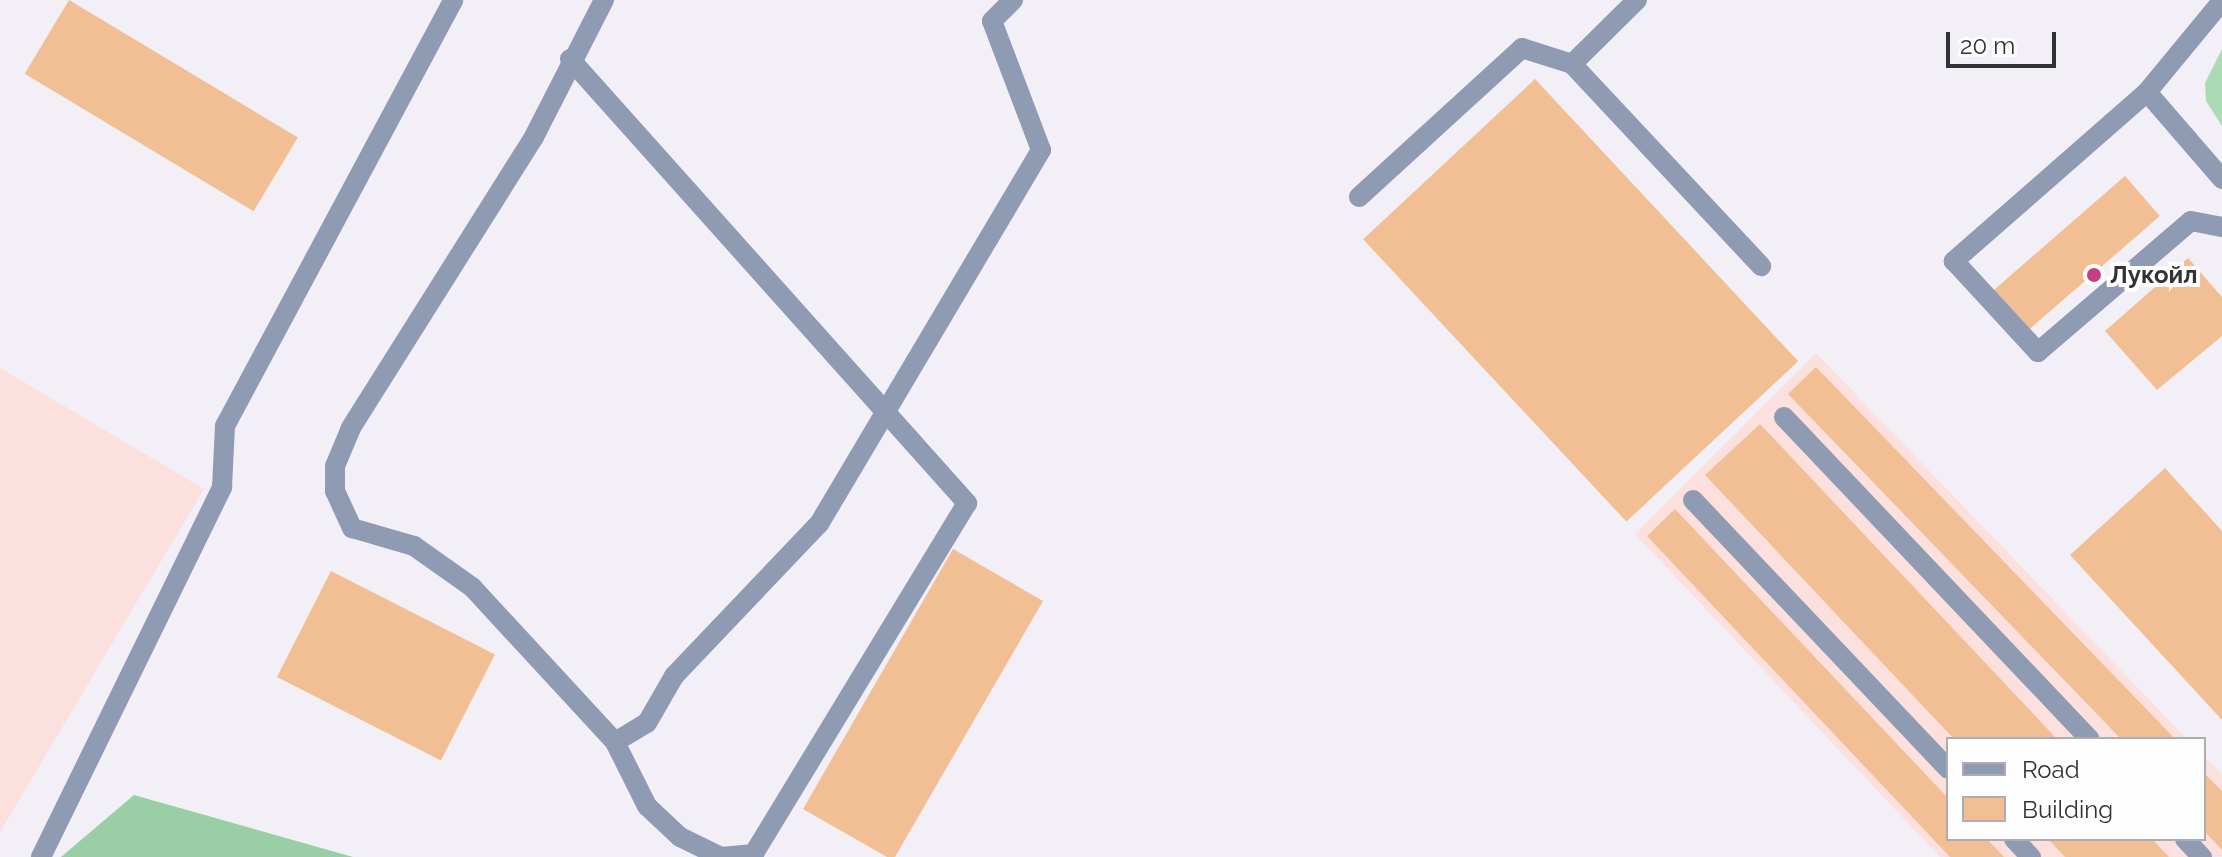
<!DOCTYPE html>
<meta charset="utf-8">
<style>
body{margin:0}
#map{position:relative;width:2222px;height:857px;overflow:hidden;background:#f2eff6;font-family:Raleway,sans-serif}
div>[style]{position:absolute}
.industrial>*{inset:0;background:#fbe0dd}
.green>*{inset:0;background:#aadbb3}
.forest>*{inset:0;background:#9acfa5}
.building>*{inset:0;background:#f2bf94;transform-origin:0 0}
.minor>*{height:20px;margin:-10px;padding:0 10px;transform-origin:10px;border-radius:10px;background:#8e9bb2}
.dots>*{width:22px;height:22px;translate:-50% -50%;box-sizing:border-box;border:4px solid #fefeff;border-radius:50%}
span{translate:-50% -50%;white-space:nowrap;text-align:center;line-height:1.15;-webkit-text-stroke:8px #fefeff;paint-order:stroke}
.poi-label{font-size:24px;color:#333234;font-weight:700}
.left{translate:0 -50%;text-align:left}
.legend{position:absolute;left:1946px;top:737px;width:260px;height:104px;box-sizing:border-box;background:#fefeff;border:2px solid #adacae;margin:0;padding:10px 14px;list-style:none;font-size:24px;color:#333234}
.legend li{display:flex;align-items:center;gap:16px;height:40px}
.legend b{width:40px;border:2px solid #adacae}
.scale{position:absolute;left:1946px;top:32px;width:110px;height:36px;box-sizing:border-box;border:4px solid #333234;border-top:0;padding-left:10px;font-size:24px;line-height:28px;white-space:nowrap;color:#333234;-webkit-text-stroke:6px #fefeff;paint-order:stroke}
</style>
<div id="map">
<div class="industrial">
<div style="clip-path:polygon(1816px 353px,2187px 739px,1948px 739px,1948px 839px,2204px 839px,2204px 756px,2222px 775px,2222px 857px,1940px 857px,1635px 534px)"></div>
<div style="clip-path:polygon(0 368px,204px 489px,0 832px)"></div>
</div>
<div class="green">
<div style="clip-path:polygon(2222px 49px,2222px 126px,2206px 101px,2205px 83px)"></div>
</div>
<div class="forest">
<div style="clip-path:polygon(134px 795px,353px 857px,61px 857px)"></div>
</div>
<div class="building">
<div style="left:69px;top:0;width:267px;height:86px;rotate:31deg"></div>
<div style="left:1535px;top:79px;width:386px;height:235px;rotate:47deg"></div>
<div style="left:2125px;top:176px;width:53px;height:182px;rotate:49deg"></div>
<div style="clip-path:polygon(2188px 258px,2222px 297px,2222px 336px,2157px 390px,2105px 331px)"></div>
<div style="left:1816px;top:367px;width:515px;height:39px;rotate:46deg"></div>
<div style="clip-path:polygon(1760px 424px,2057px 739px,1954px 739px,1705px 475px)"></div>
<div style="clip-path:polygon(2165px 468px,2222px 531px,2222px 720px,2070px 555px)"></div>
<div style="clip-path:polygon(1675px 509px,1948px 798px,1948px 839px,1987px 839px,2004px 857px,1950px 857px,1647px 536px)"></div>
<div style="clip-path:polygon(953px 549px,1043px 601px,895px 857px,887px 857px,803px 809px)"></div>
<div style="left:331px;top:571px;width:184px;height:119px;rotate:27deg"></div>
<div style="clip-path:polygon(2204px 773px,2222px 791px,2222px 850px,2204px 831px)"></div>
<div style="clip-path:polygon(2048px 839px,2152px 839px,2169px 857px,2065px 857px)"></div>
</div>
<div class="minor">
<div style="left:604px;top:0;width:154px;rotate:117.1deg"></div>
<div style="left:534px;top:137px;width:344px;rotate:122.2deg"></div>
<div style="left:351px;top:428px;width:41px;rotate:112.8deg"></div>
<div style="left:335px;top:466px;width:25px;rotate:90deg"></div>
<div style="left:335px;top:491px;width:41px;rotate:65.3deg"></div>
<div style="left:352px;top:528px;width:65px;rotate:16.2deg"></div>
<div style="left:414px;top:546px;width:71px;rotate:35.3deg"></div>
<div style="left:472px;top:587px;width:211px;rotate:47.3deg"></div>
<div style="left:615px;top:742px;width:37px;rotate:-31deg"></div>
<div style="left:647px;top:723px;width:54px;rotate:-60.1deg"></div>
<div style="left:674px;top:676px;width:210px;rotate:-46.4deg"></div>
<div style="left:819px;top:524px;width:435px;rotate:-59.3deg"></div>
<div style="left:1041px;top:150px;width:138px;rotate:-110.8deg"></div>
<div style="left:992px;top:21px;width:30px;rotate:-45deg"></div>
<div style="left:1637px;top:0;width:91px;rotate:135.4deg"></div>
<div style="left:1572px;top:64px;width:277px;rotate:46.9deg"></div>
<div style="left:2222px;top:1px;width:118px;rotate:129.5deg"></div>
<div style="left:2147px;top:92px;width:257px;rotate:138.8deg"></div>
<div style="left:1954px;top:261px;width:124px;rotate:47.3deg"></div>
<div style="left:2038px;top:352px;width:201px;rotate:-40.6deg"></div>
<div style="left:2191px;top:221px;width:32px;rotate:11deg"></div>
<div style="left:570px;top:59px;width:596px;rotate:48.2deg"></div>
<div style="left:967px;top:503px;width:411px;rotate:121.3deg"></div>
<div style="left:754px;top:854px;width:33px;rotate:175deg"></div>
<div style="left:721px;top:857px;width:46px;rotate:-154deg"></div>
<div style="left:680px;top:837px;width:45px;rotate:-136.8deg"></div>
<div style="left:647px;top:806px;width:72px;rotate:-116.6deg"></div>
<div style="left:2147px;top:92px;width:115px;rotate:49.2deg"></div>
<div style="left:1359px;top:197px;width:221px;rotate:-42.4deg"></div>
<div style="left:1522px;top:48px;width:52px;rotate:17.7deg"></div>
<div style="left:1784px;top:417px;width:444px;rotate:46.5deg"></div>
<div style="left:1693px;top:500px;width:371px;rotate:46.5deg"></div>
<div style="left:2014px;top:839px;width:25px;rotate:47deg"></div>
<div style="left:2185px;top:839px;width:25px;rotate:47deg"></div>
<div style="left:41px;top:857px;width:412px;rotate:-63.9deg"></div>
<div style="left:222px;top:487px;width:61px;rotate:-87.2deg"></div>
<div style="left:225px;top:426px;width:483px;rotate:-61.8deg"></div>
</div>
<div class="dots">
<div style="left:2094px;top:275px;background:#c63f7e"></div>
</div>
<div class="poi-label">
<span class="left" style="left:2110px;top:275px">Лукойл</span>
</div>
<ul class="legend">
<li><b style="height:10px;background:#8e9bb2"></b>Road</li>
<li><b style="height:22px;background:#f2bf94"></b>Building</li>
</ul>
<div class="scale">20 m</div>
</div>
